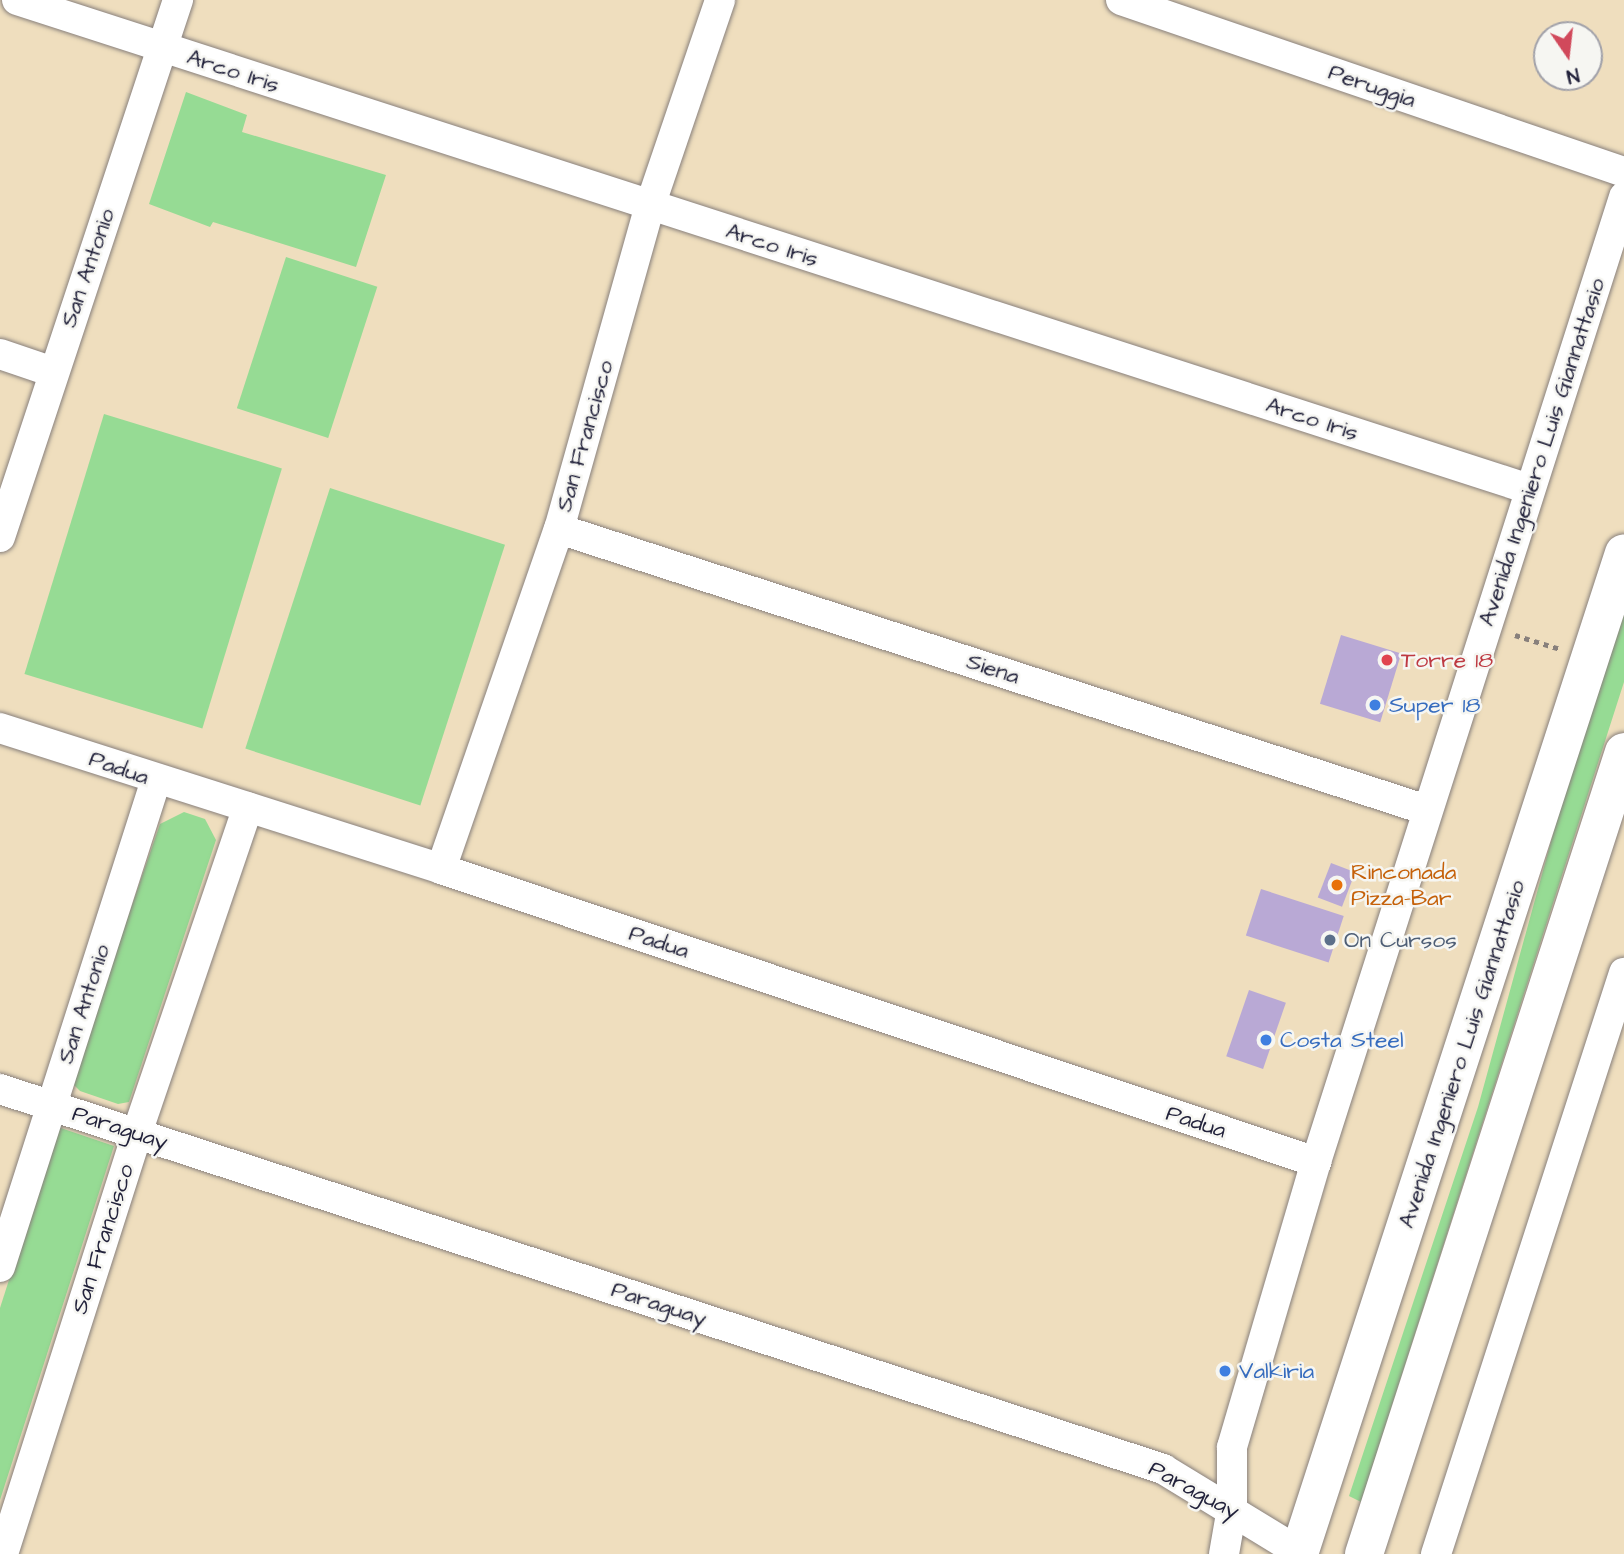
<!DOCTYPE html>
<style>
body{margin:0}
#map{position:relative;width:1624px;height:1554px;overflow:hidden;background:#efdebe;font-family:"Architects Daughter",sans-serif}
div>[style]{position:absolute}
.green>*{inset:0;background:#96db94;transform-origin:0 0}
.building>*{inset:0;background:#b9a9d5;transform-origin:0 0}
.path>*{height:4.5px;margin-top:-2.25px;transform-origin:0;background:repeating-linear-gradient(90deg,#88807c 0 5px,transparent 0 10px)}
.roads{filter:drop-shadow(0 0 2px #88807c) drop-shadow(0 0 2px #88807c)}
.minor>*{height:30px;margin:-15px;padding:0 15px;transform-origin:15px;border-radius:15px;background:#fff}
.major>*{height:38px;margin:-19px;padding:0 19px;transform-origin:19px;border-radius:19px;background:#fff}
.dots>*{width:19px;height:19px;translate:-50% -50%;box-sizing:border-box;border:4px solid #f6f6f2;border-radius:50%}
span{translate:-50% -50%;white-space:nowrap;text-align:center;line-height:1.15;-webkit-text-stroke:5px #f6f6f2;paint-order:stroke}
.street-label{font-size:23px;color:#22223b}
.health-label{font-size:23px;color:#be3a42}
.left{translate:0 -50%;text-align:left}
.shop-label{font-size:23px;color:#366cbe}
.food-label{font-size:23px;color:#c56008}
.service-label{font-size:23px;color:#4e5e75}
.north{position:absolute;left:1533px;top:21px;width:70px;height:70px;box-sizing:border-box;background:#f6f6f2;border:2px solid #a1a1a9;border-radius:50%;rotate:166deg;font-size:19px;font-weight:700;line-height:28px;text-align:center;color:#22223b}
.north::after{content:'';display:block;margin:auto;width:24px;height:32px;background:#d1495b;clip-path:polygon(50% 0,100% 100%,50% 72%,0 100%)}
</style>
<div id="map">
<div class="green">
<div style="clip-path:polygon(186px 92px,247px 115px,242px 132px,386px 175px,356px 267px,213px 222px,210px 227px,149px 204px)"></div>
<div style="left:286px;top:257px;width:96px;height:159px;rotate:18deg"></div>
<div style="left:104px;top:414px;width:186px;height:272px;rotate:17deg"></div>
<div style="left:330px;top:488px;width:184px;height:274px;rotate:18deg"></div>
<div style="clip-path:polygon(1624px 602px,1624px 682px,1361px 1502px,1349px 1496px,1478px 1107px,1572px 765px)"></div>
<div style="clip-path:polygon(184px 812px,205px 819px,216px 840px,129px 1102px,118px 1104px,80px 1091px,71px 1082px,160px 824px)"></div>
<div style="clip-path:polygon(58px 1127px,114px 1146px,0 1500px,0 1308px)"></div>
</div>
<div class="building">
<div style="left:1341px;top:635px;width:63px;height:72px;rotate:17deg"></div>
<div style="left:1331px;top:863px;width:26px;height:37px;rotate:21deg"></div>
<div style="left:1261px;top:889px;width:87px;height:49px;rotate:18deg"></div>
<div style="left:1249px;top:990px;width:39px;height:70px;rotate:19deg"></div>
</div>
<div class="path">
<div style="left:1515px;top:635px;width:47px;rotate:17.3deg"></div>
</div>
<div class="roads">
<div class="minor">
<div style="left:17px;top:0;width:1589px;rotate:17.92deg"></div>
<div style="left:1121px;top:0;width:532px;rotate:18.88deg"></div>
<div style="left:0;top:354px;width:56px;rotate:18.8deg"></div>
<div style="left:559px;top:529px;width:912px;rotate:17.94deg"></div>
<div style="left:0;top:537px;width:566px;rotate:-71.66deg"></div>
<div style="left:0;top:728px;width:463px;rotate:17.7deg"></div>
<div style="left:441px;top:869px;width:923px;rotate:18.51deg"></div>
<div style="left:441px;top:869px;width:360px;rotate:-70.9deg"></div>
<div style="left:559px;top:529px;width:336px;rotate:-74.3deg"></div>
<div style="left:650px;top:206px;width:218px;rotate:-71.2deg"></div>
<div style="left:0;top:1089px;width:1224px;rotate:18.09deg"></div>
<div style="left:1163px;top:1469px;width:163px;rotate:31.4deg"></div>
<div style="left:0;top:1267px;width:511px;rotate:-72.24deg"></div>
<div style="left:3px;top:1554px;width:442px;rotate:-72.3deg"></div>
<div style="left:137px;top:1133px;width:344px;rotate:-71.2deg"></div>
<div style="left:1224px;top:1554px;width:47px;rotate:-80.1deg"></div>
<div style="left:1232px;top:1508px;width:61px;rotate:-90deg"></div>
<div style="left:1232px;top:1447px;width:297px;rotate:-73.6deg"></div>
<div style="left:1316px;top:1162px;width:1013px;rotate:-72.3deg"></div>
<div style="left:1436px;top:1554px;width:611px;rotate:-72.07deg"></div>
</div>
<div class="major">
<div style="left:1299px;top:1554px;width:1052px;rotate:-72.01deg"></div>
<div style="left:1364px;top:1554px;width:843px;rotate:-72.04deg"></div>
</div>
</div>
<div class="dots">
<div style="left:1387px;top:660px;background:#e0444e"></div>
<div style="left:1375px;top:705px;background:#3f7fe0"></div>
<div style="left:1337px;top:885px;background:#e8710a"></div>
<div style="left:1330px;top:940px;background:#5c6f8a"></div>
<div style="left:1266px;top:1040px;background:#3f7fe0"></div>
<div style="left:1225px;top:1371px;background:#3f7fe0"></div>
</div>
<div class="street-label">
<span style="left:233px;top:71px;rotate:18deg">Arco Iris</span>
<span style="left:1372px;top:86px;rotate:19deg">Peruggia</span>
<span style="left:772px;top:245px;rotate:18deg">Arco Iris</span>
<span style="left:88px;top:268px;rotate:-71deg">San Antonio</span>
<span style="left:1312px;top:419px;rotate:18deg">Arco Iris</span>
<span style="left:585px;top:436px;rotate:-74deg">San Francisco</span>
<span style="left:1542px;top:452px;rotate:-72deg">Avenida Ingeniero Luis Giannattasio</span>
<span style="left:993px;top:669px;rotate:18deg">Siena</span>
<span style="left:119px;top:768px;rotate:19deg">Padua</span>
<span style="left:659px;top:942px;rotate:18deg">Padua</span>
<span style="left:84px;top:1004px;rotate:-72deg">San Antonio</span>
<span style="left:1462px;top:1054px;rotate:-72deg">Avenida Ingeniero Luis Giannattasio</span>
<span style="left:1196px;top:1122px;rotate:18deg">Padua</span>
<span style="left:120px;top:1128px;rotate:18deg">Paraguay</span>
<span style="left:103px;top:1239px;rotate:-72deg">San Francisco</span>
<span style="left:659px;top:1304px;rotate:18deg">Paraguay</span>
<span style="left:1194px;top:1490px;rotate:28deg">Paraguay</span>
</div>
<div class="health-label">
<span class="left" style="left:1401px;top:660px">Torre 18</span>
</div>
<div class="shop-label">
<span class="left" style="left:1389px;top:705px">Super 18</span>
<span class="left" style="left:1280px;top:1040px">Costa Steel</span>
<span class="left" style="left:1239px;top:1371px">Valkiria</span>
</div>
<div class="food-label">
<span class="left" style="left:1351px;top:885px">Rinconada<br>Pizza-Bar</span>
</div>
<div class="service-label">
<span class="left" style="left:1344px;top:940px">On Cursos</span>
</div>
<div class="north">N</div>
</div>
